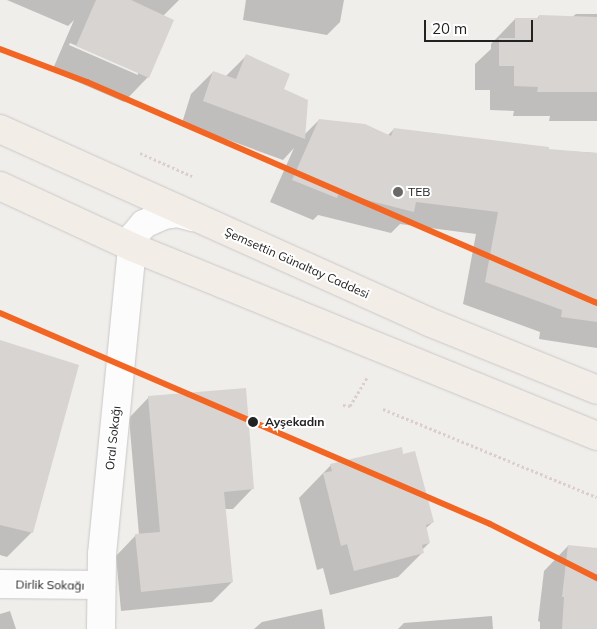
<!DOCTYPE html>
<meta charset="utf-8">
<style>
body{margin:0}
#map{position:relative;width:597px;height:629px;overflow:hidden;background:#f0eeeb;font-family:Mulish,sans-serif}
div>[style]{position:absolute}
.shadow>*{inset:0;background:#0003}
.building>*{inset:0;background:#d7d4d2}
.path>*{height:3px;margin-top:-1.5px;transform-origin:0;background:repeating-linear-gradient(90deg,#dccecd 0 2.5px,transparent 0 5px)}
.roads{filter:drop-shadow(0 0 1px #c9c8c7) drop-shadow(0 0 1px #c9c8c7)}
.minor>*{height:28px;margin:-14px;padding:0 14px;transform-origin:14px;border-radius:14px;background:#fdfcfc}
.major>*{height:28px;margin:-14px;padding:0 14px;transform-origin:14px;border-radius:14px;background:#f3ede7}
.metro-1>*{height:6px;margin:-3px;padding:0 3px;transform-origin:3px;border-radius:3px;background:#f26522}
.dots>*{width:14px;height:14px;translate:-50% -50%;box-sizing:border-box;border:2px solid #fff;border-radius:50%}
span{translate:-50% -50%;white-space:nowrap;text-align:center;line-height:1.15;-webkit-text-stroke:4px #fff;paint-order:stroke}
.poi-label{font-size:12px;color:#222}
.left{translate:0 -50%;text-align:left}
.street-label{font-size:12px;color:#222}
.stop-label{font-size:12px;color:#222;font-weight:700}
.scale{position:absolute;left:424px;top:20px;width:109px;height:22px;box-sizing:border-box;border:2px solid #222;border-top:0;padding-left:6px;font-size:15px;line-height:18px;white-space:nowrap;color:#222;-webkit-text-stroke:4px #fff;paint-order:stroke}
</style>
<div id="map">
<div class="shadow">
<div style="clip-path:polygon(evenodd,7px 0,179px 0,163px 16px,148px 77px,124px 102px,52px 71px,74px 20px,68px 26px,7px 0,70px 43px,138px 72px,138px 75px,69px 45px,70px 43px)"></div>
<div style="clip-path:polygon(246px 0,344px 0,340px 22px,327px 35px,243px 20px)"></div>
<div style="clip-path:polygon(576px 14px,597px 14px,597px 121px,549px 121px,550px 116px,513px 116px,514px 111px,490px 110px,490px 90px,475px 90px,475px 64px,491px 49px,491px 44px,515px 19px,536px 20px,539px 16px,572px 17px)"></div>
<div style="clip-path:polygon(247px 55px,282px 90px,304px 135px,319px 120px,388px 135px,394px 129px,547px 150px,597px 153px,597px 348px,539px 339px,540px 332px,463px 304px,476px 234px,400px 224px,391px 233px,318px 215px,313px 220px,270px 202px,294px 148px,283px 160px,182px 123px,191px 94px,213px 72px,225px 77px)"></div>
<div style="clip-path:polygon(0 341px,32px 532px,7px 557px,0 555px)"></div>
<div style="clip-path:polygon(149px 397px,253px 488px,233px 509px,224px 509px,232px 582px,212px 602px,121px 611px,116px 556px,136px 535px,139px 535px,129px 418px)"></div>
<div style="clip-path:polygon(403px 456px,433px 522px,425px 529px,429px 543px,422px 550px,422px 553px,398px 577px,330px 595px,323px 568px,317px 570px,299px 498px,331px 465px)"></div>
<div style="clip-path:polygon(568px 546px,597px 549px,597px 629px,540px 629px,540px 622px,538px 621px,544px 571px)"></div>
<div style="clip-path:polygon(322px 609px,325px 629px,254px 629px,262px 622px)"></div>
<div style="clip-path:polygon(10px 611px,16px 629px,0 629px,0 614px)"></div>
<div style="clip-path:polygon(492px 616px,493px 629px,398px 629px,404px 623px)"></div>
</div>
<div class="building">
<div style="clip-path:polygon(96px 0,131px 0,174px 20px,149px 78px,76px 46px)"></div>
<div style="clip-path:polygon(539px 15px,597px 17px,597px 92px,537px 92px,538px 87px,514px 86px,514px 66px,499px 66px,499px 38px,515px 38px,515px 18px,539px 18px)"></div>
<div style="clip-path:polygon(246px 54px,290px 74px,284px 89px,308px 100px,305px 139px,203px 101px,213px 71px,236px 79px)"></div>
<div style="clip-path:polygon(319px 119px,365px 124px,391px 136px,394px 128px,549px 147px,549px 149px,597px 153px,597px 322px,561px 317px,562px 310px,485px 282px,498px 212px,416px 202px,414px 212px,339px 193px,337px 198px,292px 180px)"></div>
<div style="clip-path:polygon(0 340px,79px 365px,33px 533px,0 525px)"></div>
<div style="clip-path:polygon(246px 388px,254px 489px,224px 492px,233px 582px,141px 592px,135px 534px,160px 532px,148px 396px)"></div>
<div style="clip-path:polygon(402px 447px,403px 454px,415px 451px,434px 522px,426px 525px,430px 543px,422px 545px,424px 553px,354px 571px,347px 544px,341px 546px,323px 473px,332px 471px,330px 464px)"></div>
<div style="clip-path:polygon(568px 545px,597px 548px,597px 629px,562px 629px,564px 597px,562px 597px)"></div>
</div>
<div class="path">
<div style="left:140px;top:153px;width:57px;rotate:23.9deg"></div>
<div style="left:343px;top:405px;width:7px;rotate:8deg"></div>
<div style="left:350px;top:406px;width:33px;rotate:-59deg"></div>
<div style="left:383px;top:409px;width:231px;rotate:22.4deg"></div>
</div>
<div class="roads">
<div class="minor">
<div style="left:0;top:584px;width:100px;rotate:0.6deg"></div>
<div style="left:101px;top:629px;width:75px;rotate:-89.2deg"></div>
<div style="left:102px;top:554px;width:319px;rotate:-84.4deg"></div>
<div style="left:133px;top:237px;width:17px;rotate:-50deg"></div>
<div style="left:144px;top:224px;width:22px;rotate:-24deg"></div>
<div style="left:164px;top:215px;width:14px;rotate:-8deg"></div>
<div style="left:178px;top:213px;width:15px;rotate:16deg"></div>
</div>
<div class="major">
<div style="left:0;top:129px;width:470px;rotate:24.2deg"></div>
<div style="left:429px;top:322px;width:181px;rotate:22deg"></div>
<div style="left:0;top:186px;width:145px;rotate:24.8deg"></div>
<div style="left:132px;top:247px;width:502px;rotate:22.12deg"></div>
</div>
</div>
<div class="metro-1">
<div style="left:0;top:49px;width:93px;rotate:20.8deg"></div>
<div style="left:87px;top:82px;width:556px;rotate:23.43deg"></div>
<div style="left:0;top:313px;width:533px;rotate:23.3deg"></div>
<div style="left:490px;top:524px;width:120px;rotate:26.8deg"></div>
</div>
<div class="dots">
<div style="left:398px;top:192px;background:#6a6968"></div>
<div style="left:253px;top:422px;background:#222"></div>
</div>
<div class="poi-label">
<span class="left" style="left:408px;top:192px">TEB</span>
</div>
<div class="street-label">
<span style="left:297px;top:263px;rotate:24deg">Şemsettin Günaltay Caddesi</span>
<span style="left:113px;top:438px;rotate:-84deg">Oral Sokağı</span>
<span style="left:50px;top:585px;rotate:1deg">Dirlik Sokağı</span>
</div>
<div class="stop-label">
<span class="left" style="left:265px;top:422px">Ayşekadın</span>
</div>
<div class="scale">20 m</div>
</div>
